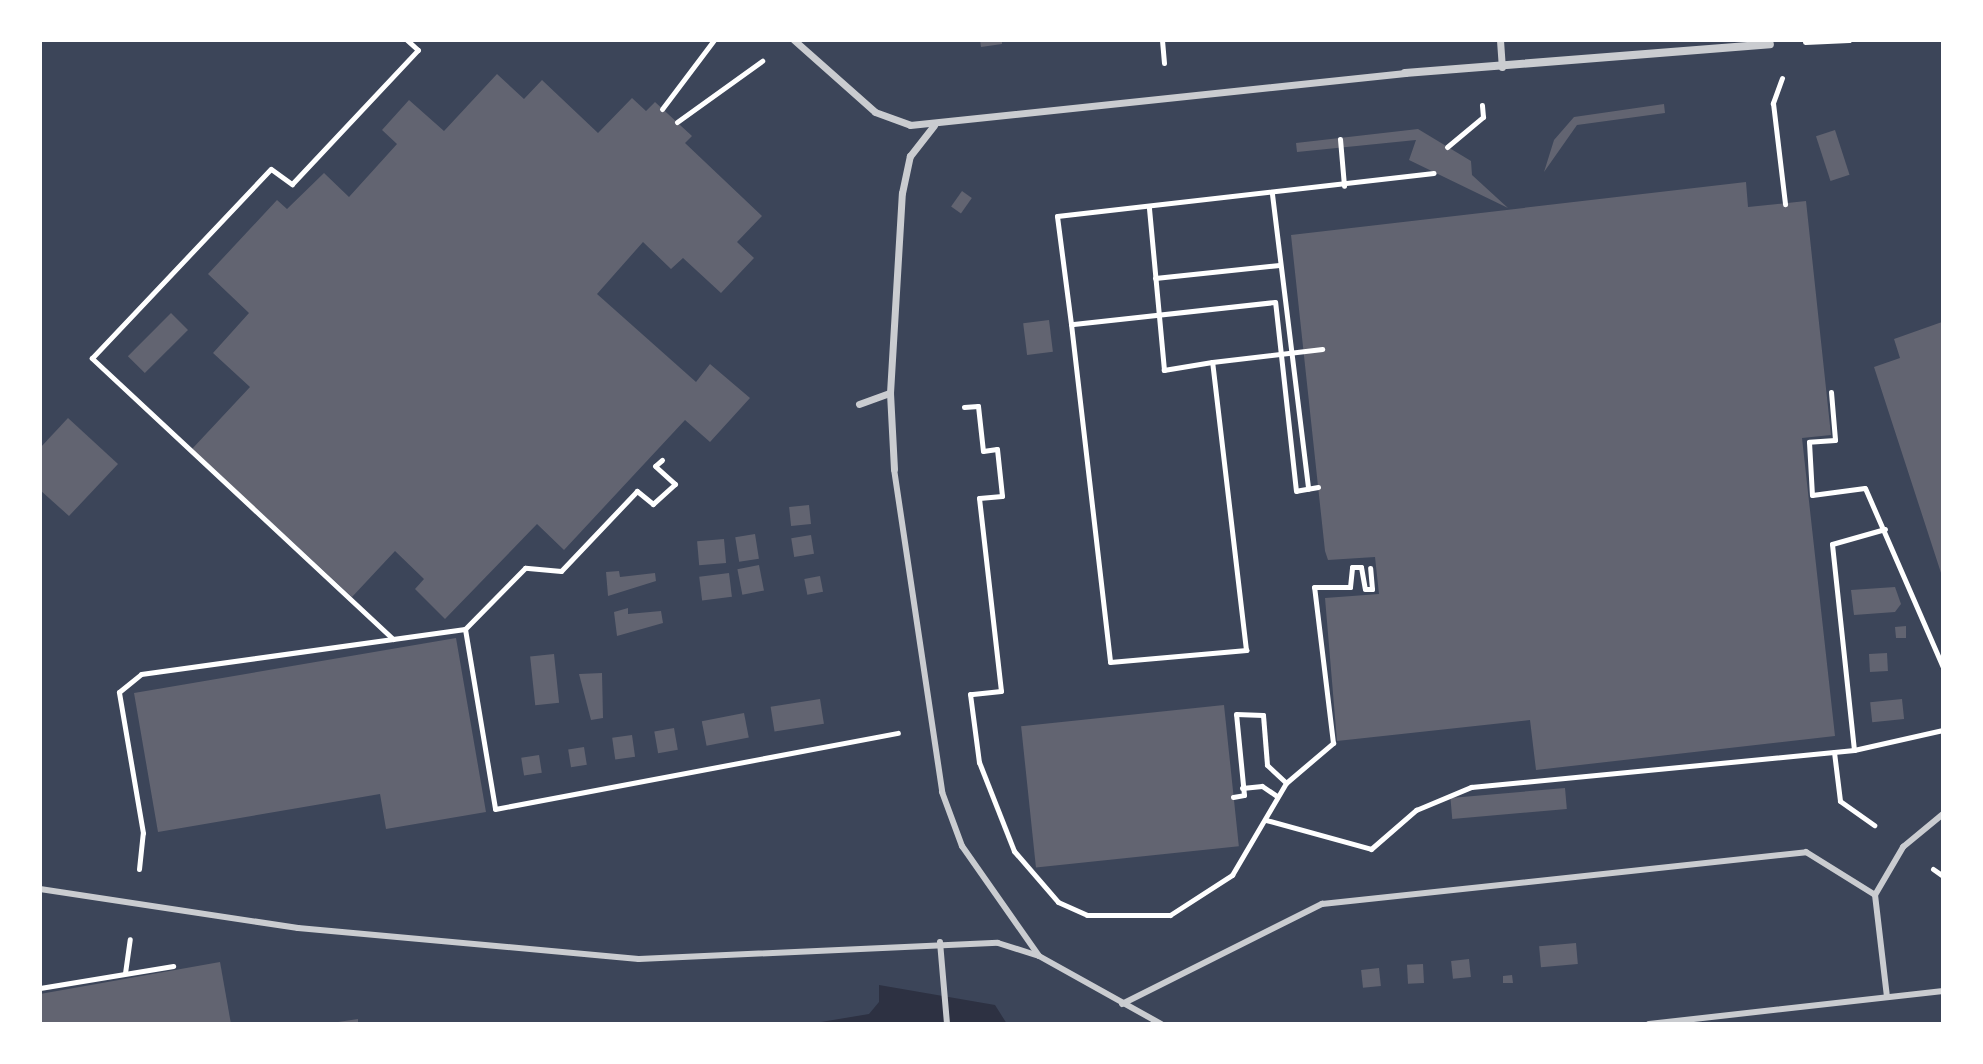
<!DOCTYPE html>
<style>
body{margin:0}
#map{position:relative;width:1983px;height:1064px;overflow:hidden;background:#2d3142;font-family:"Libre Baskerville",serif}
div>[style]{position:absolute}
.green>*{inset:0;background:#3c4559}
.building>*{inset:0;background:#626471;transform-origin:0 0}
.path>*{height:5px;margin:-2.5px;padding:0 2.5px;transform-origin:2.5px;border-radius:2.5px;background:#fff}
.service>*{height:6px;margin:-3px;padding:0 3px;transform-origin:3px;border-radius:3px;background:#caccd0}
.pedestrian>*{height:7px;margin:-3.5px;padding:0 3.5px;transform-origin:3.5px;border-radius:3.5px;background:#caccd0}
.minor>*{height:8px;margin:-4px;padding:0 4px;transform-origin:4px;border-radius:4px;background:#caccd0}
span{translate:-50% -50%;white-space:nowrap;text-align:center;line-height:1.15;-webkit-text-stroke:7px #fff;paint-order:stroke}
.frame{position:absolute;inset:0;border:42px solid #fff;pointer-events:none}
</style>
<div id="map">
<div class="green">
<div style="clip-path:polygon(40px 40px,1943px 40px,1943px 1024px,1007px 1024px,995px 1005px,879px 985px,879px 1002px,869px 1014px,809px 1024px,40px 1024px)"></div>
</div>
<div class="building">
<div style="clip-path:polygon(980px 40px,1002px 40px,1002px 44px,981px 47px)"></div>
<div style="clip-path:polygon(497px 74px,524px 99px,542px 80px,598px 133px,632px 98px,646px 111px,655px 102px,692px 136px,685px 143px,762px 216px,737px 242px,754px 258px,721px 293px,683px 258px,671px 269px,643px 242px,597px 294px,696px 382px,710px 364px,750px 398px,710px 442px,685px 420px,564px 550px,537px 524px,445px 619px,415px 589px,424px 579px,395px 551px,352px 597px,192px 449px,250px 387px,213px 353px,249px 313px,208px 274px,277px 200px,287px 209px,324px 173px,349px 197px,397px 144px,382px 130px,409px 100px,444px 131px)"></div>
<div style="clip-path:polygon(1664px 104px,1665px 113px,1577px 125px,1544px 172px,1554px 140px,1574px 117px)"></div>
<div style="clip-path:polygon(1418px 129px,1471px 161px,1472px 175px,1508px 208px,1409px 160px,1416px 140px,1297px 152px,1296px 143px)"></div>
<div style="left:1835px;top:130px;width:47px;height:20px;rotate:72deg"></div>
<div style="clip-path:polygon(1746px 182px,1748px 207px,1806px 201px,1831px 435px,1802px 438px,1835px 736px,1536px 770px,1530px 720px,1337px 741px,1325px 598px,1379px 594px,1375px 557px,1328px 560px,1325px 551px,1291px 235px)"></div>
<div style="left:962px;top:191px;width:12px;height:19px;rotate:35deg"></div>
<div style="left:171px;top:313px;width:24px;height:61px;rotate:45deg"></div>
<div style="left:1049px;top:320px;width:32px;height:26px;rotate:83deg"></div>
<div style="clip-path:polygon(1942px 322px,1943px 325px,1942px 576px,1874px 367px,1900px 358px,1894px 339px)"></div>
<div style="clip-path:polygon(68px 418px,118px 464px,69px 516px,40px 490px,40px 448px)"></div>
<div style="left:809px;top:505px;width:19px;height:20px;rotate:84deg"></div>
<div style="left:755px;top:534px;width:25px;height:20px;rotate:81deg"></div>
<div style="left:811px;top:535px;width:19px;height:20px;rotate:81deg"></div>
<div style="left:724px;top:539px;width:24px;height:27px;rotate:85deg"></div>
<div style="left:759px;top:565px;width:26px;height:22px;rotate:79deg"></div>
<div style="clip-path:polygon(619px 571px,620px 577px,655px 573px,656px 581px,608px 596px,606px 572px)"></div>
<div style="left:729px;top:573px;width:24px;height:30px;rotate:83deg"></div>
<div style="left:820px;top:576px;width:16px;height:16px;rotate:79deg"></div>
<div style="clip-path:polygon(1895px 587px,1901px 604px,1895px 612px,1854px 615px,1851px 590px)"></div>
<div style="clip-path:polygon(628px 608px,628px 614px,661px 611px,663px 623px,617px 636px,614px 612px)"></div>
<div style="clip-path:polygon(1906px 626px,1906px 638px,1896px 638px,1895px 627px)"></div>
<div style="clip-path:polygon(456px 638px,486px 812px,386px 829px,380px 794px,158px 832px,134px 693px)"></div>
<div style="left:1887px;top:653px;width:18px;height:18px;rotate:87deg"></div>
<div style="left:554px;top:654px;width:49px;height:24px;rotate:84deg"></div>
<div style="clip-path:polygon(602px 673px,603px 718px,591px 720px,579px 674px)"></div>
<div style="left:820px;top:699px;width:25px;height:50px;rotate:81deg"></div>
<div style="left:1902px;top:699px;width:20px;height:32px;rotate:84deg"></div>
<div style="left:1224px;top:705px;width:142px;height:204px;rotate:84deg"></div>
<div style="left:744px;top:713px;width:25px;height:43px;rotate:79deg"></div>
<div style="left:674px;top:728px;width:22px;height:20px;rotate:80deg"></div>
<div style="left:632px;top:735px;width:22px;height:20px;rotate:82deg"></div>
<div style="left:584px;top:747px;width:18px;height:16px;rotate:81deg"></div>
<div style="left:539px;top:755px;width:18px;height:18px;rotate:81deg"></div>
<div style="left:1565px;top:788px;width:21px;height:115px;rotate:85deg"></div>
<div style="left:1576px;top:943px;width:21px;height:37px;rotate:85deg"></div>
<div style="left:1469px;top:959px;width:18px;height:18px;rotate:84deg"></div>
<div style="clip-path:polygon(220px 962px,231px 1024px,40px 1024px,40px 994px)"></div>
<div style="left:1423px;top:964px;width:19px;height:16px;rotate:87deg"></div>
<div style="left:1379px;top:968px;width:18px;height:18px;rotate:84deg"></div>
<div style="clip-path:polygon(1512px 975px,1513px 983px,1503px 983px,1503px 976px)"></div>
<div style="clip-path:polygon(358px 1019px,358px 1024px,338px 1024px,338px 1022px)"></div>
</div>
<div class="path">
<div style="left:1162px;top:40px;width:23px;rotate:85deg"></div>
<div style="left:1805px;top:42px;width:44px;rotate:-2.6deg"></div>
<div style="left:1782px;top:78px;width:27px;rotate:110deg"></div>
<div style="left:1773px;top:103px;width:102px;rotate:83.2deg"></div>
<div style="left:662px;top:109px;width:86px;rotate:-53deg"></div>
<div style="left:677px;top:122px;width:105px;rotate:-35.7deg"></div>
<div style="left:1340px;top:139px;width:47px;rotate:85.1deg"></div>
<div style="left:1447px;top:147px;width:47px;rotate:-39.8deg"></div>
<div style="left:1483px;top:117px;width:12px;rotate:-95deg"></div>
<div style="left:1272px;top:194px;width:297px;rotate:83deg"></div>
<div style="left:1155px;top:278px;width:125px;rotate:-6deg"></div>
<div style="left:1071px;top:324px;width:340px;rotate:83.4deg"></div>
<div style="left:1110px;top:662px;width:137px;rotate:-5deg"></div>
<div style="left:1246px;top:650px;width:290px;rotate:-96.7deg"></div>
<div style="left:1212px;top:362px;width:49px;rotate:170.5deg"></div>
<div style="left:1164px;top:370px;width:163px;rotate:-95.3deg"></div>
<div style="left:1212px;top:362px;width:111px;rotate:-6.7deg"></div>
<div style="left:1831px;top:392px;width:48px;rotate:85.2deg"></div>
<div style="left:1835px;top:440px;width:26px;rotate:176deg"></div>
<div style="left:1809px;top:442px;width:53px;rotate:86.8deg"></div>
<div style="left:1812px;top:495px;width:53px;rotate:-7.5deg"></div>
<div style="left:1865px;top:488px;width:195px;rotate:66.5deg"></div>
<div style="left:964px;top:407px;width:14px;rotate:-4deg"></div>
<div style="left:978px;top:406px;width:45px;rotate:83.7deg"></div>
<div style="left:983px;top:451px;width:14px;rotate:-8deg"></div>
<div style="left:997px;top:449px;width:47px;rotate:83.9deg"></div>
<div style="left:1002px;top:496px;width:23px;rotate:175deg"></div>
<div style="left:979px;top:498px;width:194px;rotate:83.5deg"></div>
<div style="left:1001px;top:691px;width:31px;rotate:174deg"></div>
<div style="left:970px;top:694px;width:69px;rotate:82.5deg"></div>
<div style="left:979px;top:762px;width:96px;rotate:68.5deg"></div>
<div style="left:1014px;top:851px;width:67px;rotate:49.2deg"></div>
<div style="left:1058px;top:902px;width:32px;rotate:24deg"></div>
<div style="left:1087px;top:915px;width:83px"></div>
<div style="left:1170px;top:915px;width:74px;rotate:-32.8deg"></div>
<div style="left:1232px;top:875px;width:107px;rotate:-59.6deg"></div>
<div style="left:1286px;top:783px;width:62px;rotate:-40.4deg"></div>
<div style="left:1333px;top:743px;width:157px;rotate:-96.9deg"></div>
<div style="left:1314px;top:587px;width:36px"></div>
<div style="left:1350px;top:587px;width:20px;rotate:-84deg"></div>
<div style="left:1352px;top:567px;width:9px"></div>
<div style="left:1361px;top:567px;width:22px;rotate:80deg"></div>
<div style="left:1365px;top:589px;width:7px"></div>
<div style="left:1372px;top:589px;width:21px;rotate:-95deg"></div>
<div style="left:662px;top:460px;width:9px;rotate:139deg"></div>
<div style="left:655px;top:466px;width:27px;rotate:42deg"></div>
<div style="left:675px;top:484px;width:30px;rotate:138deg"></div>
<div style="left:653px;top:504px;width:21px;rotate:-141deg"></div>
<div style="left:637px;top:491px;width:110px;rotate:133.5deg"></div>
<div style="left:561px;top:571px;width:36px;rotate:-175deg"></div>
<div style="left:525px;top:568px;width:86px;rotate:134.5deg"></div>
<div style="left:465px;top:629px;width:182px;rotate:80.5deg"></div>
<div style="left:495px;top:809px;width:410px;rotate:-10.7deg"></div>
<div style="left:1318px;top:487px;width:22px;rotate:170deg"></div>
<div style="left:1296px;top:491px;width:190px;rotate:-96.3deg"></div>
<div style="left:1275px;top:302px;width:205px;rotate:173.8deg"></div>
<div style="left:1071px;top:324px;width:109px;rotate:-97.4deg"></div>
<div style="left:1057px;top:216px;width:379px;rotate:-6.5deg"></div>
<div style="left:393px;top:639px;width:412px;rotate:-137deg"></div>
<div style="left:92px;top:358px;width:260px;rotate:-46.6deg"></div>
<div style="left:271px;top:169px;width:26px;rotate:36deg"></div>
<div style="left:292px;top:184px;width:184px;rotate:-46.8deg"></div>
<div style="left:418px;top:50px;width:15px;rotate:-138deg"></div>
<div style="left:1854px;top:750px;width:207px;rotate:-96.1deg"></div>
<div style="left:1832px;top:544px;width:55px;rotate:-15.8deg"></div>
<div style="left:1834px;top:752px;width:49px;rotate:83deg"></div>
<div style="left:1840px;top:801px;width:42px;rotate:35.2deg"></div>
<div style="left:1242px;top:788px;width:20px;rotate:-6deg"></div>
<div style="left:1262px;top:786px;width:18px;rotate:34deg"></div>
<div style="left:1233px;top:797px;width:11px;rotate:-10deg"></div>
<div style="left:1244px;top:795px;width:81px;rotate:-95.6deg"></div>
<div style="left:1236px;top:714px;width:27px;rotate:2deg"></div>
<div style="left:1263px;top:715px;width:50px;rotate:85.4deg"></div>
<div style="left:1267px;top:765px;width:26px;rotate:43deg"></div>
<div style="left:1266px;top:820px;width:109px;rotate:15.4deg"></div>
<div style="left:1371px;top:849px;width:60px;rotate:-40.9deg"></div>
<div style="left:1416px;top:810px;width:60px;rotate:-22.7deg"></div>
<div style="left:1471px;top:787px;width:385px;rotate:-5.5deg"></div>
<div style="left:1854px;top:750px;width:91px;rotate:-12.7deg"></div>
<div style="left:139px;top:869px;width:36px;rotate:-84deg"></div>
<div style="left:143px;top:833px;width:143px;rotate:-99.7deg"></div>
<div style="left:119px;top:692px;width:28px;rotate:-39deg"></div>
<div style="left:141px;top:674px;width:327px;rotate:-7.9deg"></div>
<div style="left:1933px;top:869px;width:12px;rotate:35deg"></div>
<div style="left:125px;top:973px;width:34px;rotate:-82deg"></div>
<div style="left:40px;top:988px;width:135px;rotate:-9.4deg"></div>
</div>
<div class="service">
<div style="left:894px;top:469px;width:327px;rotate:81.5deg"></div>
<div style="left:942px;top:792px;width:58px;rotate:69.7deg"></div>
<div style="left:962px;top:846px;width:134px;rotate:55deg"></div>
<div style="left:40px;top:889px;width:261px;rotate:8.6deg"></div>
<div style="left:298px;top:928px;width:342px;rotate:5.2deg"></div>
<div style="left:639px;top:959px;width:359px;rotate:-2.6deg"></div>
<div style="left:998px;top:943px;width:43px;rotate:17.6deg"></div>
<div style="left:1039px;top:956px;width:140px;rotate:29.1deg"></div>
<div style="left:940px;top:942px;width:82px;rotate:85.1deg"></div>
<div style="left:1887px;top:997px;width:103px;rotate:-96.7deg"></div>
<div style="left:1875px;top:895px;width:56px;rotate:-59.7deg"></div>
<div style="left:1903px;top:847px;width:52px;rotate:-39.5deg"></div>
<div style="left:1122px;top:1004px;width:224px;rotate:-26.6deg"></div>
<div style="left:1322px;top:904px;width:487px;rotate:-6.1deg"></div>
<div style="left:1806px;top:852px;width:81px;rotate:31.9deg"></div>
<div style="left:1649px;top:1024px;width:296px;rotate:-6.4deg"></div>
</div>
<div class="pedestrian">
<div style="left:794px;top:40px;width:108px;rotate:41.6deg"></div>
<div style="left:875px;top:112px;width:37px;rotate:20deg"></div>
<div style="left:910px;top:125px;width:498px;rotate:-6deg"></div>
<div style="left:1500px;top:40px;width:27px;rotate:86deg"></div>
<div style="left:859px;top:404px;width:33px;rotate:-20deg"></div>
<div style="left:894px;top:469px;width:76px;rotate:-93deg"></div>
<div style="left:890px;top:393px;width:200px;rotate:-86.6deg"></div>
<div style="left:902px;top:193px;width:38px;rotate:-78deg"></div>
<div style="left:910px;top:156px;width:39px;rotate:-52deg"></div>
</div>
<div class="minor">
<div style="left:1405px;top:73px;width:366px;rotate:-4.5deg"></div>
</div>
<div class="frame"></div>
</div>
